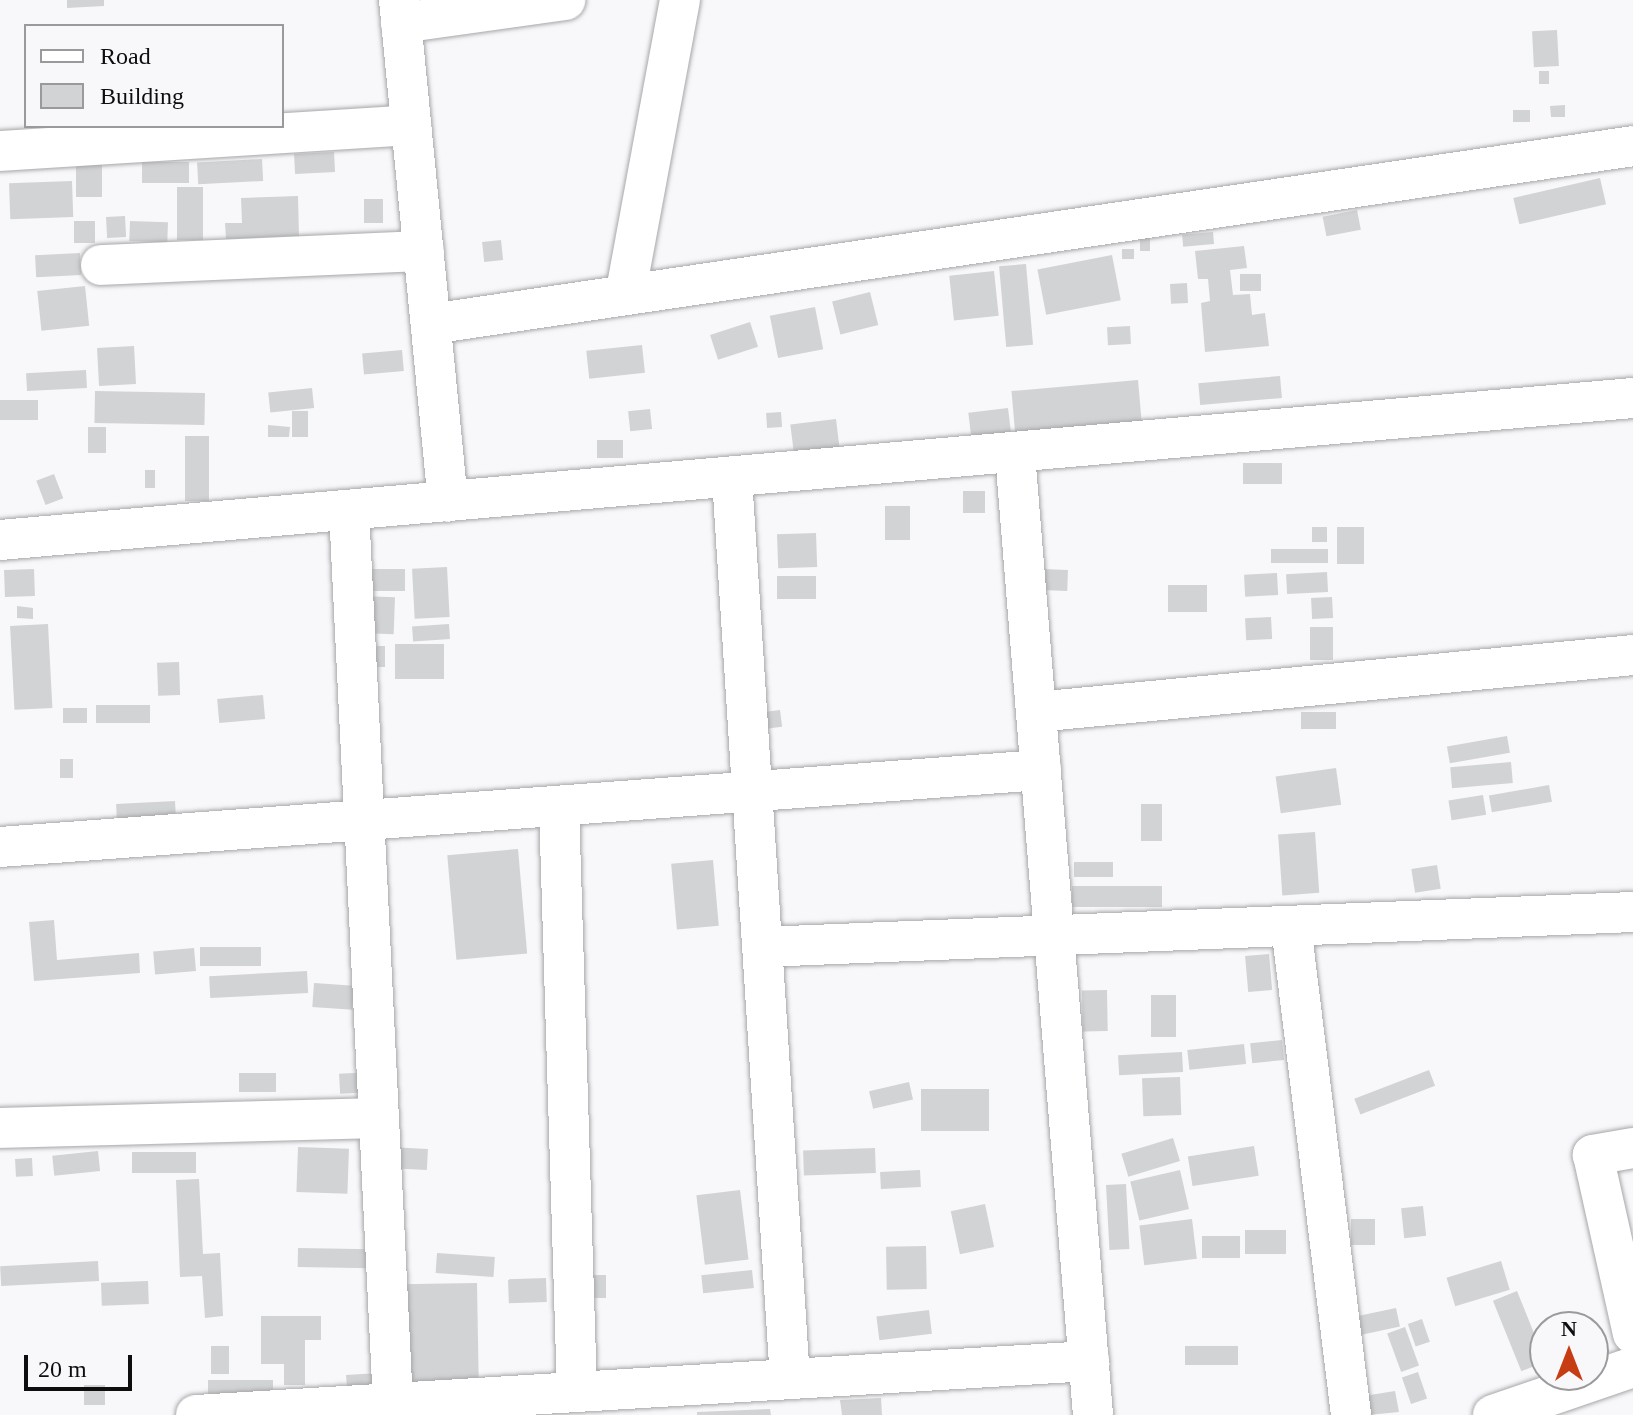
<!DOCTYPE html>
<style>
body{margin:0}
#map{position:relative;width:1633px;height:1415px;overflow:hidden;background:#f8f8fb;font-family:Georgia,serif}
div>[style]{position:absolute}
.building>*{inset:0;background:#d2d3d5;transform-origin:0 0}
.roads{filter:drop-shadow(0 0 2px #a7a7aa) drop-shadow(0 0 2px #a7a7aa)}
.minor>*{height:40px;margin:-20px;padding:0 20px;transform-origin:20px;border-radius:20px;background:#fff}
span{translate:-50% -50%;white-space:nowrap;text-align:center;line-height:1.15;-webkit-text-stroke:6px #f8f8fb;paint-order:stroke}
.legend{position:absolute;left:24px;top:24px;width:260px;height:104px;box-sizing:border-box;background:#f8f8fb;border:2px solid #9a9a9d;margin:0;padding:10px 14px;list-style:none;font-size:24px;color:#0e0e0f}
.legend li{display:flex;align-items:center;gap:16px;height:40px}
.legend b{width:40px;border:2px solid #9a9a9d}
.north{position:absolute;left:1529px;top:1311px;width:80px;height:80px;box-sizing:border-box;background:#f8f8fb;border:2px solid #9a9a9d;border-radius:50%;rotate:0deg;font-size:22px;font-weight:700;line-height:32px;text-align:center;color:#0e0e0f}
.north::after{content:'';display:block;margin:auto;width:28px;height:36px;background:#c63d13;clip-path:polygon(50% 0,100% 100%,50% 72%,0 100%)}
.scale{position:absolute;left:24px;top:1355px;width:108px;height:36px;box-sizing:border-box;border:4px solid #0e0e0f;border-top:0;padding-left:10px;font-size:24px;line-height:28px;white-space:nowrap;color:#0e0e0f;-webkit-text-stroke:6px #f8f8fb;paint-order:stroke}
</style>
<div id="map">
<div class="building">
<div style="clip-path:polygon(67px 0,104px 0,104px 6px,67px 8px)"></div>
<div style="left:1557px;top:30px;width:36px;height:25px;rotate:87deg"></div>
<div style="left:1539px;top:71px;width:10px;height:13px"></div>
<div style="clip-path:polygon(1565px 105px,1565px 117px,1551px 117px,1550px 106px)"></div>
<div style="left:1513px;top:110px;width:17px;height:12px"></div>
<div style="left:334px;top:152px;width:20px;height:40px;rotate:87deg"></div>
<div style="left:262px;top:159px;width:22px;height:65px;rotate:87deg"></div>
<div style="left:142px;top:162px;width:47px;height:21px"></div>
<div style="left:76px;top:165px;width:26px;height:32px"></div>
<div style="left:1600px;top:178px;width:27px;height:89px;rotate:77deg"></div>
<div style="left:72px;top:181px;width:36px;height:63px;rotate:88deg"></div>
<div style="left:177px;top:187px;width:26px;height:53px"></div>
<div style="clip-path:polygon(298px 196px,299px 236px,226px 239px,225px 223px,242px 223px,241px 198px)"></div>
<div style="left:364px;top:199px;width:19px;height:24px"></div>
<div style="left:1357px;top:210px;width:20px;height:35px;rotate:79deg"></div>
<div style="left:125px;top:216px;width:21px;height:19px;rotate:87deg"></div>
<div style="left:74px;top:221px;width:21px;height:22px"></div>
<div style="left:130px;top:221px;width:38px;height:20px;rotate:2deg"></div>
<div style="left:1213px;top:232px;width:12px;height:31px;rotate:85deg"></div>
<div style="left:1140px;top:237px;width:10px;height:14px"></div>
<div style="left:501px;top:240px;width:20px;height:19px;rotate:84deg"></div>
<div style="clip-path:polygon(1244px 246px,1247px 268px,1230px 270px,1233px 295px,1250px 294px,1252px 315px,1265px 313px,1269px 346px,1205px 352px,1201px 303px,1210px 301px,1208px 279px,1198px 279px,1195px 251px)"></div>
<div style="left:1122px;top:249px;width:12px;height:10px"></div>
<div style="left:80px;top:253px;width:22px;height:45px;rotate:87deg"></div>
<div style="left:1112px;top:255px;width:46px;height:76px;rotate:79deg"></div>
<div style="left:1026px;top:264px;width:81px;height:27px;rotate:85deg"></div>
<div style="left:994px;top:271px;width:45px;height:45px;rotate:84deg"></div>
<div style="left:1240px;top:274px;width:21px;height:17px"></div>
<div style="left:1187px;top:283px;width:20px;height:17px;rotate:87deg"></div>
<div style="left:85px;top:286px;width:40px;height:48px;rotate:84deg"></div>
<div style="left:870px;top:292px;width:34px;height:39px;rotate:76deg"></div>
<div style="left:815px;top:307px;width:43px;height:46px;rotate:79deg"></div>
<div style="left:750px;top:322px;width:26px;height:42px;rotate:72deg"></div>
<div style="left:1130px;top:326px;width:18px;height:23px;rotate:87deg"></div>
<div style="left:642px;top:345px;width:28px;height:56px;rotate:84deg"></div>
<div style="left:134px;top:346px;width:38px;height:37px;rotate:87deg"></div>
<div style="left:402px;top:350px;width:21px;height:40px;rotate:85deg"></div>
<div style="left:86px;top:370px;width:18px;height:60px;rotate:87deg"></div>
<div style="left:1280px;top:376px;width:22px;height:82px;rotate:85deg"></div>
<div style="left:1138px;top:380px;width:43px;height:127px;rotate:85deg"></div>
<div style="left:312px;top:388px;width:20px;height:44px;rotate:84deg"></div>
<div style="left:95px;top:391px;width:110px;height:32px;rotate:1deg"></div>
<div style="left:0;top:400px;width:38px;height:20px"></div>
<div style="left:1008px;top:408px;width:26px;height:40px;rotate:83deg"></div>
<div style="left:650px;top:409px;width:20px;height:22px;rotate:84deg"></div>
<div style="left:292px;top:411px;width:16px;height:26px"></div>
<div style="left:781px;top:412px;width:15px;height:15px;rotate:86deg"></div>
<div style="left:836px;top:419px;width:50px;height:46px;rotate:83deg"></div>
<div style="clip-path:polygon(268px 425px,290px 427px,289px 437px,268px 437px)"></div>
<div style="left:88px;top:427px;width:18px;height:26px"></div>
<div style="left:185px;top:436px;width:24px;height:65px"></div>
<div style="left:623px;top:440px;width:18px;height:26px;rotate:90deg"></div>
<div style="left:1243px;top:463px;width:39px;height:21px"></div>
<div style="left:145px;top:470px;width:10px;height:18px"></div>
<div style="left:54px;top:474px;width:26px;height:19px;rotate:69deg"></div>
<div style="left:963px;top:491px;width:22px;height:22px"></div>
<div style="left:885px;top:506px;width:25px;height:34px"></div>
<div style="left:1312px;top:527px;width:15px;height:15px"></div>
<div style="left:1337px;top:527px;width:27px;height:37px"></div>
<div style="left:816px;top:533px;width:34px;height:39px;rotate:88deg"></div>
<div style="left:1271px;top:549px;width:57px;height:14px"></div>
<div style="left:447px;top:567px;width:50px;height:35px;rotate:87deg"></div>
<div style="left:34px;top:569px;width:27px;height:30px;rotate:88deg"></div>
<div style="left:364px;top:569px;width:41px;height:22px"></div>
<div style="left:1042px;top:569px;width:26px;height:21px;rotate:2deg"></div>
<div style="left:1327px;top:572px;width:20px;height:41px;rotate:87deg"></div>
<div style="left:1277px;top:573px;width:22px;height:33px;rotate:87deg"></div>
<div style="left:777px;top:576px;width:39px;height:23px"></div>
<div style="left:1168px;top:585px;width:39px;height:27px"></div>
<div style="left:362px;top:596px;width:33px;height:37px;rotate:2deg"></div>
<div style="left:1332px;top:597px;width:21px;height:21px;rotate:87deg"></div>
<div style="clip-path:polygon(17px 606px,33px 608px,33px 619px,17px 618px)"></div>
<div style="left:1271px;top:617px;width:22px;height:26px;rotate:87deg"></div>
<div style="left:48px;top:624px;width:84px;height:38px;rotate:87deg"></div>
<div style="left:449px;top:624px;width:15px;height:37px;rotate:86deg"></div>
<div style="left:1310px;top:627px;width:23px;height:33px"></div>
<div style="left:444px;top:644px;width:35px;height:49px;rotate:90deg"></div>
<div style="left:365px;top:646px;width:20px;height:21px"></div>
<div style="left:179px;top:662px;width:33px;height:22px;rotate:88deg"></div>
<div style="left:263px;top:695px;width:24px;height:46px;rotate:85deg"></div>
<div style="left:96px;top:705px;width:54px;height:18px"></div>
<div style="left:63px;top:708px;width:24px;height:15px"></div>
<div style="left:780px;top:710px;width:17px;height:18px;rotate:83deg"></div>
<div style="left:1301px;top:712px;width:35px;height:17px"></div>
<div style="left:1507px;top:736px;width:17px;height:61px;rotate:80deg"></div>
<div style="left:60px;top:759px;width:13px;height:19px"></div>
<div style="left:1511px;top:762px;width:21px;height:61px;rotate:85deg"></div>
<div style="left:1336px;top:768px;width:37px;height:61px;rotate:82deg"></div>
<div style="left:1549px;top:785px;width:17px;height:61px;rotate:80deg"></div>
<div style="left:1483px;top:795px;width:20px;height:35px;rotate:81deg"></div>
<div style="left:175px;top:801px;width:20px;height:59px;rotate:87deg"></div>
<div style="left:1141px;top:804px;width:21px;height:37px"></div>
<div style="left:1315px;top:832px;width:61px;height:37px;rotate:86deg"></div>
<div style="left:518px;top:849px;width:105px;height:71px;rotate:85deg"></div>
<div style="left:713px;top:860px;width:66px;height:42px;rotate:85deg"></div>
<div style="left:1074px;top:862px;width:39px;height:15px"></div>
<div style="left:1437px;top:865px;width:24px;height:26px;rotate:81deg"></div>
<div style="left:1162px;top:886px;width:21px;height:90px;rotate:90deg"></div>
<div style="clip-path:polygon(54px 920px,57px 960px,139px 953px,140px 973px,34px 981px,29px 922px)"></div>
<div style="left:261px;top:947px;width:19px;height:61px;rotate:90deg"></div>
<div style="left:194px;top:948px;width:23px;height:41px;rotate:85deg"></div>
<div style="left:1269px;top:954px;width:36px;height:24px;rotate:85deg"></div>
<div style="left:307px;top:971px;width:22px;height:98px;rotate:87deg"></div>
<div style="left:314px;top:983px;width:40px;height:24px;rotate:4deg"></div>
<div style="left:1107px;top:990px;width:41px;height:25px;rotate:89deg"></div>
<div style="left:1151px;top:995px;width:25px;height:42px"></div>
<div style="left:1282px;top:1040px;width:20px;height:32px;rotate:84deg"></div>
<div style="left:1244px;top:1044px;width:20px;height:57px;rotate:84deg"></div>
<div style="left:1182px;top:1052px;width:20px;height:64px;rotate:87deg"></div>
<div style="left:1429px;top:1070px;width:17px;height:80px;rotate:69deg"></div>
<div style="left:374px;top:1072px;width:20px;height:35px;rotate:87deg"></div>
<div style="left:239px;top:1073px;width:37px;height:19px"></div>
<div style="left:1180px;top:1077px;width:38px;height:38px;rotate:88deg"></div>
<div style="left:909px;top:1082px;width:18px;height:41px;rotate:77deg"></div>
<div style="left:921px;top:1089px;width:68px;height:42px"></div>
<div style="left:1173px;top:1138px;width:24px;height:54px;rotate:73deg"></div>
<div style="left:1254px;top:1146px;width:30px;height:67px;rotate:81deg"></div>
<div style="left:298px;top:1147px;width:51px;height:45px;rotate:2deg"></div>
<div style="left:388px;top:1147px;width:40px;height:21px;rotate:3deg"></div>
<div style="left:875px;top:1148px;width:25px;height:72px;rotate:88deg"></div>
<div style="left:98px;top:1151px;width:20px;height:46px;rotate:84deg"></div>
<div style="left:132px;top:1152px;width:64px;height:21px"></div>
<div style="left:32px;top:1158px;width:18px;height:17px;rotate:87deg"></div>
<div style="left:920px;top:1170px;width:17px;height:40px;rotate:87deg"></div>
<div style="left:1180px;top:1170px;width:40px;height:51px;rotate:77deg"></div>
<div style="clip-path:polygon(199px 1179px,203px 1254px,220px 1253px,223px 1316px,205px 1318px,202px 1276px,180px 1277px,176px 1180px)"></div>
<div style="left:1126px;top:1184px;width:65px;height:20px;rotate:87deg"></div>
<div style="left:740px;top:1190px;width:70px;height:44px;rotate:83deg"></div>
<div style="left:985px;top:1204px;width:44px;height:35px;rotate:78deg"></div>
<div style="left:1423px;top:1206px;width:30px;height:22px;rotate:84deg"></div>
<div style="left:1192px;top:1219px;width:40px;height:53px;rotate:83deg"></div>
<div style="left:1351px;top:1219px;width:24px;height:26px"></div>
<div style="left:1245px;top:1230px;width:41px;height:24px"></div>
<div style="left:1240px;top:1236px;width:22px;height:38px;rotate:90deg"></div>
<div style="left:926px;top:1246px;width:43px;height:40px;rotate:89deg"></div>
<div style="left:298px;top:1248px;width:89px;height:19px;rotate:1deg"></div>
<div style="left:437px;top:1253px;width:58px;height:20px;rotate:4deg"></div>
<div style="left:98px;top:1261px;width:20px;height:98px;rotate:87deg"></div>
<div style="left:1501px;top:1261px;width:30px;height:57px;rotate:73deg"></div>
<div style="left:752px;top:1270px;width:18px;height:51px;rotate:84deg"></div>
<div style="left:568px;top:1275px;width:38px;height:23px"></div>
<div style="left:546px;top:1278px;width:24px;height:38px;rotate:88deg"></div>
<div style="left:148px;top:1281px;width:23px;height:47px;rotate:88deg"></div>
<div style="left:477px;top:1283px;width:110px;height:78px;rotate:89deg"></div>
<div style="left:1517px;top:1291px;width:76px;height:26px;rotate:68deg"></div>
<div style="left:1396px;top:1308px;width:19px;height:39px;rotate:78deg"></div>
<div style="left:929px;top:1310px;width:24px;height:53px;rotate:83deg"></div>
<div style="clip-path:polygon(261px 1316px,321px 1316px,321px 1340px,305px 1340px,305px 1385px,284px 1385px,284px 1364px,261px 1364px)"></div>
<div style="left:1422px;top:1319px;width:24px;height:15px;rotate:71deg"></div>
<div style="left:1405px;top:1327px;width:41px;height:19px;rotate:70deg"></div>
<div style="left:211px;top:1346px;width:18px;height:28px"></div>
<div style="left:1238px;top:1346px;width:19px;height:53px;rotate:90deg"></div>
<div style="clip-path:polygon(395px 1372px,348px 1400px,346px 1375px)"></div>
<div style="left:1418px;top:1372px;width:28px;height:17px;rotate:71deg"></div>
<div style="left:273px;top:1380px;width:17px;height:65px;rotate:90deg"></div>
<div style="left:84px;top:1385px;width:21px;height:20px"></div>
<div style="clip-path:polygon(1395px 1391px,1399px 1412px,1368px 1415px,1364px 1396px)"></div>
<div style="clip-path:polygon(881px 1398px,882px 1415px,842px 1415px,840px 1400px)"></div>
<div style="clip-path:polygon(770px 1409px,771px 1415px,697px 1415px,697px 1412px)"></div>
</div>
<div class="roads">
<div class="minor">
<div style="left:399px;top:0;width:504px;rotate:84.43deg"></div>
<div style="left:401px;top:23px;width:166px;rotate:-8deg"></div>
<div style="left:0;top:151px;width:412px;rotate:-3.6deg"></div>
<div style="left:101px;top:265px;width:323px;rotate:-2.5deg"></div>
<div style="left:626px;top:291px;width:296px;rotate:-79.5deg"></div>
<div style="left:431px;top:324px;width:1215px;rotate:-8.42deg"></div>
<div style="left:1015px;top:454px;width:964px;rotate:85.36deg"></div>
<div style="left:732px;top:478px;width:903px;rotate:86.32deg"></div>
<div style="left:349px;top:510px;width:894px;rotate:87.18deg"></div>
<div style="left:0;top:540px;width:1639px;rotate:-4.97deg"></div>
<div style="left:1036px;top:712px;width:600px;rotate:-5.45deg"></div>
<div style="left:559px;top:806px;width:586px;rotate:88.24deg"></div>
<div style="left:0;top:847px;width:1044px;rotate:-4.23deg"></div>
<div style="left:1291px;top:926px;width:493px;rotate:83deg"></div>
<div style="left:762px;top:947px;width:872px;rotate:-2.3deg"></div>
<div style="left:0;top:1128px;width:379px;rotate:-1.5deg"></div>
<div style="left:1633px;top:1148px;width:41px;rotate:170.1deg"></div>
<div style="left:1593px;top:1155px;width:183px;rotate:77.4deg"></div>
<div style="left:196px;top:1415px;width:895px;rotate:-3.46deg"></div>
<div style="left:1493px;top:1415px;width:148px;rotate:-18.9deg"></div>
</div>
</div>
<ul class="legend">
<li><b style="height:10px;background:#fff"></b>Road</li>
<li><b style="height:22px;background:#d2d3d5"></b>Building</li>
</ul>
<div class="north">N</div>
<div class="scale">20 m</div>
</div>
